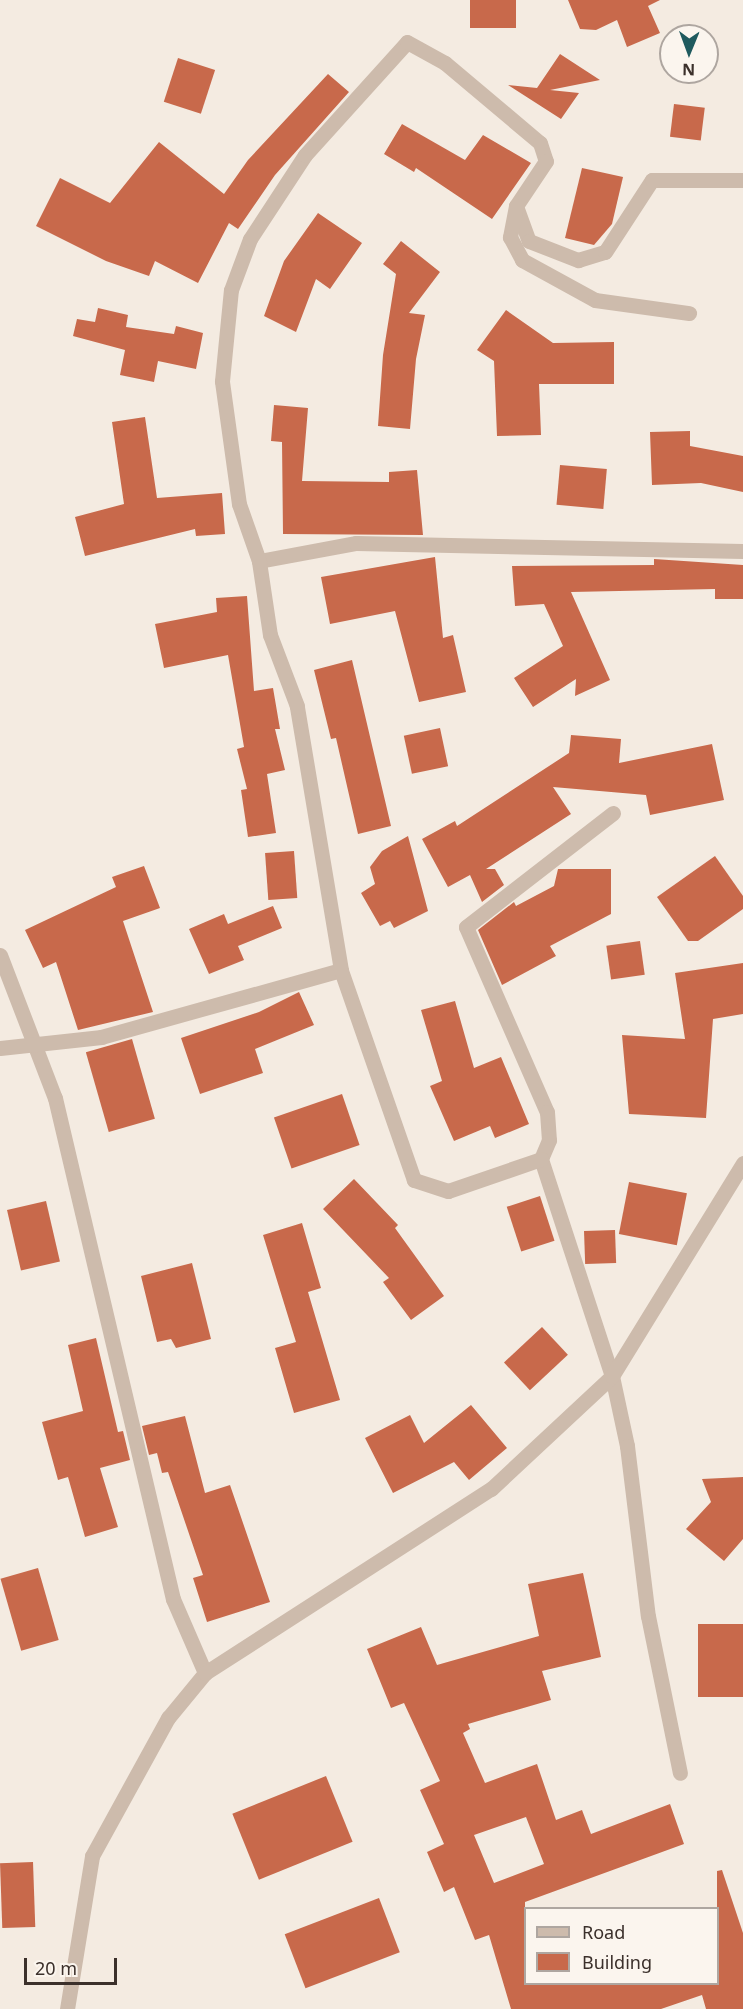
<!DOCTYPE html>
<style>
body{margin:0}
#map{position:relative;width:743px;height:2009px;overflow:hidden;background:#f4ebe1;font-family:"Noto Sans",sans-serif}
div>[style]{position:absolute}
.building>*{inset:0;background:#c8694b;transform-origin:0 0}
.minor>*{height:15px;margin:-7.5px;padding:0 7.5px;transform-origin:7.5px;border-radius:7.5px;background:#cdbbac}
span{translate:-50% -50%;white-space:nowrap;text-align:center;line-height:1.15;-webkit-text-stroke:4.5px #fbf5ee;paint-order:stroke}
.legend{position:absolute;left:524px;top:1907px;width:195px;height:78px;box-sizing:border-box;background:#fbf5ee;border:2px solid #aea6a0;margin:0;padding:8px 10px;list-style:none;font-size:18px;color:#3b302b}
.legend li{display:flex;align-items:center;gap:12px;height:30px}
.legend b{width:30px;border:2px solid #aea6a0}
.north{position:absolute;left:659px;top:24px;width:60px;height:60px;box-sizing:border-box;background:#fbf5ee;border:2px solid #aea6a0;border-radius:50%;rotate:181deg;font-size:16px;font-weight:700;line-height:24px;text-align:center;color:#3b302b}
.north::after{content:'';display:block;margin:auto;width:21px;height:27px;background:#1f5a5e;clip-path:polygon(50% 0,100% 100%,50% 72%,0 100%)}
.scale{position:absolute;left:24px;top:1958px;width:93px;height:27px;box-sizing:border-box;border:3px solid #3b302b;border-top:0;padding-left:8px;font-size:18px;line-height:21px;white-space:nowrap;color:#3b302b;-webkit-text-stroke:4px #fbf5ee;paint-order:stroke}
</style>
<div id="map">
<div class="building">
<div style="left:470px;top:0;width:46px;height:28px"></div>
<div style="clip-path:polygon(568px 0,660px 0,648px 6px,660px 33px,627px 47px,617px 20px,596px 30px,580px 29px)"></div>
<div style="clip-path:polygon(560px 54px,600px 80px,550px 90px,579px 93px,561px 119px,508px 85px,537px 88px)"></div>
<div style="left:178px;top:58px;width:39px;height:46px;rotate:18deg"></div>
<div style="clip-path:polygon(328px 74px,349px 92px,275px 175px,238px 229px,229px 223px,198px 283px,155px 261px,149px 276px,106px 261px,36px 226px,60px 178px,110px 203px,159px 142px,224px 194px,248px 160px)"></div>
<div style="left:674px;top:104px;width:31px;height:33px;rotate:7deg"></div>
<div style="clip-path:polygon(402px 124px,465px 160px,483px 135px,531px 163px,492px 219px,416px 168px,414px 172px,384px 154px)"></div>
<div style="clip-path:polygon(582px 168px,623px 177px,612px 224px,594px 245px,565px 238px)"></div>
<div style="clip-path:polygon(318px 213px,362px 243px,330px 289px,316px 279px,296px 332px,264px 316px,284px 261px)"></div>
<div style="clip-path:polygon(401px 241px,440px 272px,409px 313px,425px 315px,416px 359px,410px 429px,378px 426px,383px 355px,396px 274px,383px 264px)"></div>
<div style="clip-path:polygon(98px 308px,128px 315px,126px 327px,174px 334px,176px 326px,203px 333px,196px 369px,158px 361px,154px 382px,120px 375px,125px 350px,73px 336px,77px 319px,95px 322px)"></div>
<div style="clip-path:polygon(506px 310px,553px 343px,614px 342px,614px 384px,539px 384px,541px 435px,497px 436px,494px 361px,477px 350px)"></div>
<div style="clip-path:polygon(274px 405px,308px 408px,302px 481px,389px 482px,389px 472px,417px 470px,423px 535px,283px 534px,282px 442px,271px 441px)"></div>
<div style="clip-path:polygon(145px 417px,157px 498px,222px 493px,225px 534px,196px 536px,195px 529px,85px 556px,75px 517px,124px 504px,112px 422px)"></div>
<div style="clip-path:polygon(690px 431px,690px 446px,743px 456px,743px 492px,701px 483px,652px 485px,650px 432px)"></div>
<div style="left:560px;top:465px;width:47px;height:40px;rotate:5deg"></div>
<div style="clip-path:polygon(435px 557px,443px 638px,453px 635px,466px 692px,419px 702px,395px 611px,330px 624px,321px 577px)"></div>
<div style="clip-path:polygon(654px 559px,743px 565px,743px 599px,715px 599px,715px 589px,571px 592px,610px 680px,575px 696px,576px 679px,533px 707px,514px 678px,563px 646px,544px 604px,515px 606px,512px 566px,654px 565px)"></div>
<div style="clip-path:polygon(247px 596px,254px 691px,273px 688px,280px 729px,275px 729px,285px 770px,267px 774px,276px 833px,248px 837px,241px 790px,247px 789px,237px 749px,244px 747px,228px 655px,164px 668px,155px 624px,217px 612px,216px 598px)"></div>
<div style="clip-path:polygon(352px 660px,391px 826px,358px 834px,336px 738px,331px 739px,314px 670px)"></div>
<div style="left:440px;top:728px;width:39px;height:37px;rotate:78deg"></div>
<div style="clip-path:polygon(571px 735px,621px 739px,619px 763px,712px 744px,724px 800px,650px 815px,646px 795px,553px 787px,571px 814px,486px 869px,495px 869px,504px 885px,482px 902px,470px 875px,448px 887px,422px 839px,455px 821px,457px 826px,569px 753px)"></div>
<div style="clip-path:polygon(408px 836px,428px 911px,394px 928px,390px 921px,380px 926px,361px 893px,375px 884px,370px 867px,382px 851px)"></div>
<div style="left:294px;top:851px;width:47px;height:29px;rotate:86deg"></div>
<div style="clip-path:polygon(715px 856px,743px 896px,743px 909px,698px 941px,688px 941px,657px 897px)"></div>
<div style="clip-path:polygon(144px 866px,160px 908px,123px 921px,153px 1012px,78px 1030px,56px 962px,43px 968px,25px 930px,116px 887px,112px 877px)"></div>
<div style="clip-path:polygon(558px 869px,611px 869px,611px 914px,550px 946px,556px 956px,502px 985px,478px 930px,514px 902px,516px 906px,554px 886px)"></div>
<div style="clip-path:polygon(273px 906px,282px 928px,238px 946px,244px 960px,209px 974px,189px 929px,224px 914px,228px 924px)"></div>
<div style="left:640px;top:941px;width:34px;height:34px;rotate:82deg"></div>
<div style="clip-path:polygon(743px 963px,743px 1014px,713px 1019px,706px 1118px,629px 1114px,622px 1035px,685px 1039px,675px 973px)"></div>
<div style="clip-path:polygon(299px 992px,314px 1025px,255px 1049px,263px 1073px,200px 1094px,181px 1038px,259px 1012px)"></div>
<div style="clip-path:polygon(455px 1001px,474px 1068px,501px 1057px,529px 1124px,495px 1138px,490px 1126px,454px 1141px,430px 1086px,442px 1081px,421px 1010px)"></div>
<div style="left:132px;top:1039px;width:83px;height:48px;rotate:74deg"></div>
<div style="left:342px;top:1094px;width:54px;height:72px;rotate:71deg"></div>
<div style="clip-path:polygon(354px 1179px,398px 1225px,395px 1228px,444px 1296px,411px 1320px,383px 1282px,389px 1278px,323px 1209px)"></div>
<div style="left:629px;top:1182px;width:59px;height:53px;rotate:11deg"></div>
<div style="left:540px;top:1196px;width:47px;height:35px;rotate:72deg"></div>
<div style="left:46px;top:1201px;width:62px;height:40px;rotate:77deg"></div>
<div style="clip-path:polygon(302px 1223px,321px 1288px,308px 1292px,340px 1400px,294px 1413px,275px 1348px,296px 1342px,263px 1235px)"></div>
<div style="left:615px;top:1230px;width:33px;height:31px;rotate:88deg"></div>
<div style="clip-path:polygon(192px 1263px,211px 1339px,176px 1348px,171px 1339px,157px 1342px,141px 1276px)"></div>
<div style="left:542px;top:1327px;width:38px;height:52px;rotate:47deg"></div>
<div style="clip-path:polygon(96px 1338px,118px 1432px,123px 1431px,130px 1460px,100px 1468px,118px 1527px,85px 1537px,68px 1477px,58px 1480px,42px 1422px,83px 1411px,68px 1345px)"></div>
<div style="clip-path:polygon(471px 1405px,507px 1448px,469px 1480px,454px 1462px,393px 1493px,365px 1438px,410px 1415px,424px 1443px)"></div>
<div style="clip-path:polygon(185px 1416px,205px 1493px,230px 1485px,270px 1602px,207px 1622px,193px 1578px,203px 1575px,168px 1472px,162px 1473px,157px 1453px,149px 1455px,142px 1426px)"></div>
<div style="clip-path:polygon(743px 1477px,743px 1539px,724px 1561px,686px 1529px,711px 1502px,702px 1479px)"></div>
<div style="left:38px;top:1568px;width:75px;height:39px;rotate:74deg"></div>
<div style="clip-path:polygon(evenodd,583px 1573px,601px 1657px,542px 1671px,551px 1700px,468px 1724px,470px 1729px,463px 1733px,485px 1783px,537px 1764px,556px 1820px,582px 1810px,591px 1834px,670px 1804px,684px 1844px,525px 1902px,525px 1983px,717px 1983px,717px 1871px,722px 1870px,743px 1933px,743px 2009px,706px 2009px,702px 1995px,661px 2009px,511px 2009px,489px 1935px,475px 1940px,454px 1887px,444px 1892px,427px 1852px,444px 1844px,420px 1790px,440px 1781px,404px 1703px,391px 1708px,367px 1649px,421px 1627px,437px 1665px,539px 1636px,528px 1584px,583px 1573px,526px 1817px,544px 1864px,494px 1883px,474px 1835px,526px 1817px)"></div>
<div style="left:743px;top:1624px;width:73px;height:45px;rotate:90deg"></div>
<div style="left:326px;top:1776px;width:71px;height:101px;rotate:68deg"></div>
<div style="left:33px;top:1862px;width:65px;height:33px;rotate:88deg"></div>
<div style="left:379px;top:1898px;width:58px;height:101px;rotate:69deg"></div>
</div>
<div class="minor">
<div style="left:516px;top:206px;width:37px;rotate:70deg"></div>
<div style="left:529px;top:241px;width:53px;rotate:21.2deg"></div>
<div style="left:578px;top:260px;width:28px;rotate:-17deg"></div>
<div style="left:605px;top:252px;width:86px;rotate:-56.9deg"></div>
<div style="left:652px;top:180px;width:91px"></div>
<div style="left:259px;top:561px;width:99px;rotate:-10.5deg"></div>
<div style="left:356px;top:543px;width:387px;rotate:1.2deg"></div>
<div style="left:613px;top:813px;width:186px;rotate:142.2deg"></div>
<div style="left:466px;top:927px;width:202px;rotate:66.4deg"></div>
<div style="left:547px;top:1112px;width:28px;rotate:86deg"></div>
<div style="left:549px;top:1140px;width:21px;rotate:113deg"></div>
<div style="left:541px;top:1159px;width:228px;rotate:71.9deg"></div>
<div style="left:612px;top:1376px;width:72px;rotate:77.9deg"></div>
<div style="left:627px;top:1446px;width:171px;rotate:83deg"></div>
<div style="left:648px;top:1616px;width:160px;rotate:78.5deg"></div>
<div style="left:0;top:955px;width:153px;rotate:69deg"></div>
<div style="left:55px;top:1098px;width:515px;rotate:76.75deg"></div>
<div style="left:173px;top:1599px;width:81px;rotate:66.6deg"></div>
<div style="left:0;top:1048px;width:102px;rotate:-6.2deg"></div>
<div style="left:101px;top:1037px;width:249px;rotate:-15.6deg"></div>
<div style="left:541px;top:1159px;width:98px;rotate:161deg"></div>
<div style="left:448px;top:1191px;width:36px;rotate:-162deg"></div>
<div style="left:414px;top:1180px;width:222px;rotate:-109.2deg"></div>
<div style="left:341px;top:970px;width:268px;rotate:-99.5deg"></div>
<div style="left:297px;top:706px;width:76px;rotate:-110.8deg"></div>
<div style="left:270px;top:635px;width:75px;rotate:-98.5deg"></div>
<div style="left:259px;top:561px;width:60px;rotate:-109.3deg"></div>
<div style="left:239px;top:504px;width:124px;rotate:-97.9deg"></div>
<div style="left:222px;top:381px;width:91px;rotate:-84.4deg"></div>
<div style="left:231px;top:290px;width:54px;rotate:-69.6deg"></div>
<div style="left:250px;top:239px;width:100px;rotate:-56.8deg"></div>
<div style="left:305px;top:155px;width:152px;rotate:-47.9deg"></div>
<div style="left:407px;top:42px;width:43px;rotate:28.9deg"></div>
<div style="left:445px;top:63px;width:124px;rotate:40.1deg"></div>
<div style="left:540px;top:143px;width:19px;rotate:72deg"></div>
<div style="left:546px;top:161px;width:54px;rotate:123.7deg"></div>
<div style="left:516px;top:206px;width:32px;rotate:101deg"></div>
<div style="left:510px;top:237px;width:26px;rotate:62deg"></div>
<div style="left:522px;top:260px;width:83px;rotate:28.7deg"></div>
<div style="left:595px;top:300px;width:95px;rotate:7.9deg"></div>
<div style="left:67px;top:2009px;width:155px;rotate:-80.7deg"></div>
<div style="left:92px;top:1856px;width:158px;rotate:-61.2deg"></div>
<div style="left:168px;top:1718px;width:58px;rotate:-50.6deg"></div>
<div style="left:205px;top:1673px;width:340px;rotate:-32.8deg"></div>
<div style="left:491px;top:1489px;width:166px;rotate:-43deg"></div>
<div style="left:612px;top:1376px;width:250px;rotate:-58.4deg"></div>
</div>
<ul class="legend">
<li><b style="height:8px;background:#cdbbac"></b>Road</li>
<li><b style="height:16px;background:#c8694b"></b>Building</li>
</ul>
<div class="north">N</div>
<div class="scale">20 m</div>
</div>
